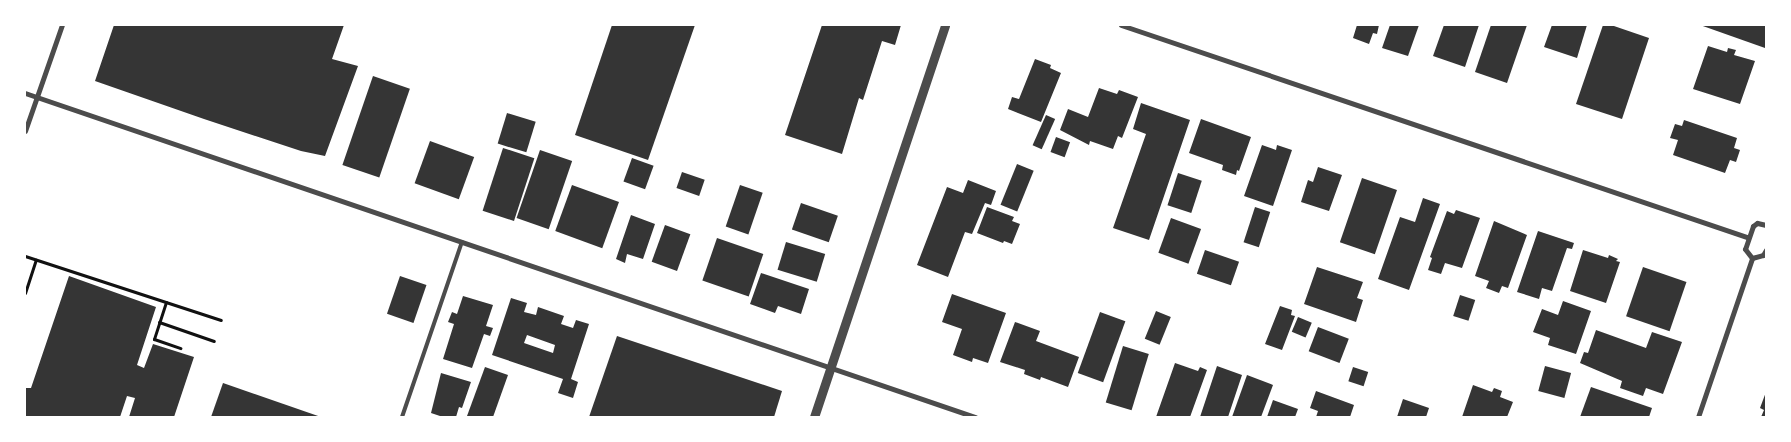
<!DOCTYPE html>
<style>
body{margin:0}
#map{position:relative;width:1791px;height:442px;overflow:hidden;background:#fff;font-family:"Titillium Web",sans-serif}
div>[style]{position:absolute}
.building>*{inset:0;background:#353535;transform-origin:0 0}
.path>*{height:3px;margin:-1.5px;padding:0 1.5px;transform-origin:1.5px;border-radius:1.5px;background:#111}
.service>*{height:4px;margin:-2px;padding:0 2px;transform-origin:2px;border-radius:2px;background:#4c4c4c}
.minor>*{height:5px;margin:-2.5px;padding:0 2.5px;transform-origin:2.5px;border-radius:2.5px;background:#4c4c4c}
.tertiary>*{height:9px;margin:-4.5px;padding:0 4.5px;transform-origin:4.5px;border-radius:4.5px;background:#4c4c4c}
span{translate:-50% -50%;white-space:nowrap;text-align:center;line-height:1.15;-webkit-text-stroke:5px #fff;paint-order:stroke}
.frame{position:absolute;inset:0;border:26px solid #fff;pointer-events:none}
</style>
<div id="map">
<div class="building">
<div style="clip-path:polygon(114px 25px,344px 25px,332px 59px,358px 66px,325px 156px,301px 151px,204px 119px,95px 81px)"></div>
<div style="clip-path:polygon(612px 25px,695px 25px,648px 160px,575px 135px)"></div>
<div style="clip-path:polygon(822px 25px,901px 25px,895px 45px,882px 41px,863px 100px,859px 98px,842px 154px,785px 135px)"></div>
<div style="clip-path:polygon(1357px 25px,1379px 25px,1377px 34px,1373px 33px,1369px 44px,1353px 38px)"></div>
<div style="clip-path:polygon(1390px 25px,1419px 25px,1408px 56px,1382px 48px)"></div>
<div style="clip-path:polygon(1444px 25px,1479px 25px,1465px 67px,1433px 56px)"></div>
<div style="clip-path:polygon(1491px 25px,1527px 25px,1507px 83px,1475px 72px)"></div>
<div style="clip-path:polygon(1552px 25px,1587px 25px,1577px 58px,1544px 47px)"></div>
<div style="clip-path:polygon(1603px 25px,1611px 25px,1649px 38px,1622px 119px,1576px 104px)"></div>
<div style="clip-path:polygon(1700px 25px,1766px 25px,1766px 45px,1765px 48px)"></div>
<div style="clip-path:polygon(1708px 46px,1727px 52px,1728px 48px,1736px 50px,1734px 55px,1755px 61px,1740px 104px,1693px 89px)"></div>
<div style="clip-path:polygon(1035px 59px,1051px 65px,1050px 68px,1061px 73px,1041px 122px,1008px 109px,1012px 97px,1019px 99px)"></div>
<div style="left:373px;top:76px;width:39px;height:94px;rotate:19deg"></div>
<div style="clip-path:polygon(1099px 88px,1117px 94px,1119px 90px,1138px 97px,1122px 138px,1118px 136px,1113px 149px,1090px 141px,1089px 145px,1060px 130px,1068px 109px,1088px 117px)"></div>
<div style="clip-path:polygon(1141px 103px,1190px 120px,1149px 240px,1113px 228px,1146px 134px,1133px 129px)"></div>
<div style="left:507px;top:113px;width:30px;height:32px;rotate:17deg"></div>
<div style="left:1046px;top:115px;width:10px;height:33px;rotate:24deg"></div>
<div style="clip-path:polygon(1201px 119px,1251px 137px,1239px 171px,1237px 170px,1236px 175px,1222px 170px,1223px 165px,1189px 153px)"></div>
<div style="clip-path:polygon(1684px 120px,1737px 138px,1734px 148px,1740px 150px,1736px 162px,1730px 160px,1725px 173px,1673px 155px,1678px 140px,1670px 138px,1675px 124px,1682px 126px)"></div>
<div style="left:1056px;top:137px;width:15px;height:16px;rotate:20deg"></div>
<div style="left:430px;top:141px;width:47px;height:45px;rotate:20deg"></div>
<div style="clip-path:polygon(1262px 145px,1276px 150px,1277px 145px,1292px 150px,1273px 206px,1244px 196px)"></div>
<div style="left:503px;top:148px;width:33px;height:66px;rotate:18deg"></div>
<div style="left:540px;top:150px;width:34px;height:72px;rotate:19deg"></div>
<div style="left:632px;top:158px;width:23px;height:25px;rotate:20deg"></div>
<div style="left:1017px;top:164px;width:18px;height:44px;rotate:22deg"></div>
<div style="clip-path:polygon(1318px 167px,1342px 175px,1329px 211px,1301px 202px,1308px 180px,1313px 182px)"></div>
<div style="left:682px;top:172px;width:24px;height:17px;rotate:19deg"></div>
<div style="left:1178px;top:173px;width:25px;height:34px;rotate:18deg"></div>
<div style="left:1362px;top:178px;width:37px;height:68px;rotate:19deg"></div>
<div style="clip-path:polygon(968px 180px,996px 191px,991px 205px,985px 203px,972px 234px,965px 232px,948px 277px,917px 265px,947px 187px,963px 193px)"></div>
<div style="left:572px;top:185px;width:50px;height:49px;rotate:20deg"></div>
<div style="left:740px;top:185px;width:24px;height:44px;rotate:19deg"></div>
<div style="clip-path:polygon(1423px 198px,1440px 204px,1409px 290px,1378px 279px,1400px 217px,1415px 222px)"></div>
<div style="left:801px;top:203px;width:39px;height:28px;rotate:19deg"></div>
<div style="clip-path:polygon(987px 207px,1014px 217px,1012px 221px,1020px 224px,1012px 244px,1004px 241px,1003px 243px,977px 233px)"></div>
<div style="left:1255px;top:207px;width:16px;height:37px;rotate:18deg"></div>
<div style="clip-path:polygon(1456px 210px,1480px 218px,1462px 268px,1445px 263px,1441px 274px,1428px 270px,1432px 258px,1430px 257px,1447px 211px,1454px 214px)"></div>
<div style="clip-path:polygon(631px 215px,655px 224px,643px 259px,627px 254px,625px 263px,616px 259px)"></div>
<div style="left:1171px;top:218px;width:32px;height:37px;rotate:20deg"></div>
<div style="clip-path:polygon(1494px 221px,1527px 235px,1508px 288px,1502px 286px,1499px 293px,1486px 288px,1489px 281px,1475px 276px)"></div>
<div style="left:665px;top:225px;width:27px;height:39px;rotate:20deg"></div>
<div style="clip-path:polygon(1538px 231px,1574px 243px,1572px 249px,1567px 248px,1552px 291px,1542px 288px,1539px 299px,1517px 292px)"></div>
<div style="left:717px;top:238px;width:49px;height:45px;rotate:19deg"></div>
<div style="left:786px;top:242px;width:41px;height:29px;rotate:17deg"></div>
<div style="left:1205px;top:250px;width:36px;height:25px;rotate:19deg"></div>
<div style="clip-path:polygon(1583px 250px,1608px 258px,1609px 255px,1618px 259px,1616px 261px,1620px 262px,1606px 303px,1570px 291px)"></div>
<div style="clip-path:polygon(1317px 267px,1363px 282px,1357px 298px,1363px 300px,1356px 322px,1304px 304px)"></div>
<div style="left:1643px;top:267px;width:46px;height:52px;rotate:19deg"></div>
<div style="clip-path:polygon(761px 273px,809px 289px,801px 314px,778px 306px,775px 313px,750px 304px)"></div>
<div style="clip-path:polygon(69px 276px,156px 307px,137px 365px,144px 368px,153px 344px,194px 357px,174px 417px,129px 417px,135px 398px,127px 396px,120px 417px,25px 417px,25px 388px,31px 388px)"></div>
<div style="left:400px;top:276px;width:28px;height:40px;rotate:19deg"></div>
<div style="clip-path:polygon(952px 294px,1006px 313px,988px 363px,973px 358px,972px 362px,953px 355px,962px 329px,942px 322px)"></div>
<div style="left:1460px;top:295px;width:16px;height:22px;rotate:18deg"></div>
<div style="clip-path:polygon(463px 296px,493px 305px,486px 326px,493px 328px,490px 336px,484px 334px,472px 368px,443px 359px,454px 324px,448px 322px,452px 312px,457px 314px)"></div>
<div style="clip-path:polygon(evenodd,511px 298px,527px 303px,524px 312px,536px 315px,538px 307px,564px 316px,561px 324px,573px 328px,576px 320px,589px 324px,571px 379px,578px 382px,573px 398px,558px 393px,563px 379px,492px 355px,511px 298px,527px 335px,555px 345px,553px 353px,524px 343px,527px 335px)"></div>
<div style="clip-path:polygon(1563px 301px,1591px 311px,1576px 354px,1548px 345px,1550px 338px,1533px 332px,1542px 309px,1558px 315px)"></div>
<div style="clip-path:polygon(1280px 306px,1292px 310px,1291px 315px,1295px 316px,1282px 350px,1265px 344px)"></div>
<div style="left:1156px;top:311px;width:16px;height:30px;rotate:22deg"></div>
<div style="left:1100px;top:312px;width:27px;height:65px;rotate:20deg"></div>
<div style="left:1298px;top:317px;width:15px;height:16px;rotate:23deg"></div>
<div style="clip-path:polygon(1015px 322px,1040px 331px,1036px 341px,1079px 357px,1068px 387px,1041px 377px,1040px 380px,1024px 374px,1025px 370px,1000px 362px)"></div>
<div style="left:1318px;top:327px;width:33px;height:26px;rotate:21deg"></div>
<div style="clip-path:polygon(1596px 330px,1646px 348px,1652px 332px,1682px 342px,1663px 394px,1646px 388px,1643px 396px,1620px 388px,1622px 381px,1580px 363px,1584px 352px,1588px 353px)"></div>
<div style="clip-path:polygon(617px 336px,782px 391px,774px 417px,589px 417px)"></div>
<div style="left:1123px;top:346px;width:27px;height:59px;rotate:17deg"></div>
<div style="clip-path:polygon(1175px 363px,1198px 371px,1200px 367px,1207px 370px,1190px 417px,1156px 417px)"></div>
<div style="clip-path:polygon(1217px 366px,1242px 375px,1228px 417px,1200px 417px)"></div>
<div style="left:1545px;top:366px;width:27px;height:26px;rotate:15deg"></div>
<div style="clip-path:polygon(485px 367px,508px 375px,493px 417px,470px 417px,467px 416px)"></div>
<div style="left:1353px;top:367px;width:16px;height:15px;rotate:18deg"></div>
<div style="clip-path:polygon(441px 373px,471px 382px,462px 408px,459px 407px,456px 417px,443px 417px,431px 413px)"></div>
<div style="clip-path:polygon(1247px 375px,1273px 385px,1261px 417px,1232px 417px)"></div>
<div style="clip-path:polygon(223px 383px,321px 417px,211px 417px)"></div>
<div style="clip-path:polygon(1473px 385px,1492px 392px,1494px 388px,1502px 391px,1500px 397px,1513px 402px,1507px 417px,1462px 417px)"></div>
<div style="clip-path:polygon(1591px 387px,1652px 408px,1649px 417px,1580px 417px)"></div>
<div style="clip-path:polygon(1316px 391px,1354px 405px,1350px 417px,1316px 417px,1318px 411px,1310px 408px)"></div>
<div style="clip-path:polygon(1766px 392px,1766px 417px,1761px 417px,1764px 410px,1760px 408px)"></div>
<div style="clip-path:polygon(1403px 399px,1429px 408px,1426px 417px,1397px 417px)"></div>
<div style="clip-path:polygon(1273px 400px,1298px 409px,1295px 417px,1267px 417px)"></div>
</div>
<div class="path">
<div style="left:25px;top:256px;width:206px;rotate:18.1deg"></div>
<div style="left:25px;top:293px;width:35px;rotate:-72deg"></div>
<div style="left:166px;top:302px;width:39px;rotate:108deg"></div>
<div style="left:154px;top:339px;width:28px;rotate:19deg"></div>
<div style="left:159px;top:322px;width:58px;rotate:19.1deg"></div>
</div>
<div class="service">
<div style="left:402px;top:417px;width:185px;rotate:-71.1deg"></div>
</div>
<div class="minor">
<div style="left:1121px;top:25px;width:661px;rotate:18.71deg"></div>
<div style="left:25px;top:93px;width:1004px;rotate:18.83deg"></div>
<div style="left:25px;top:131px;width:112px;rotate:-70.8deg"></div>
<div style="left:1766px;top:225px;width:9px;rotate:-167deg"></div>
<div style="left:1757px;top:223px;width:5px;rotate:143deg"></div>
<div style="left:1753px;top:226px;width:24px;rotate:109deg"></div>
<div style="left:1745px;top:249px;width:11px;rotate:52deg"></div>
<div style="left:1752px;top:258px;width:11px;rotate:-15deg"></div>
<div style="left:1763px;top:255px;width:6px;rotate:-59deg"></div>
<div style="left:1698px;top:417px;width:168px;rotate:-71.2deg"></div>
</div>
<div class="tertiary">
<div style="left:814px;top:417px;width:413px;rotate:-71.5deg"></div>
</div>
<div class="frame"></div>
</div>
